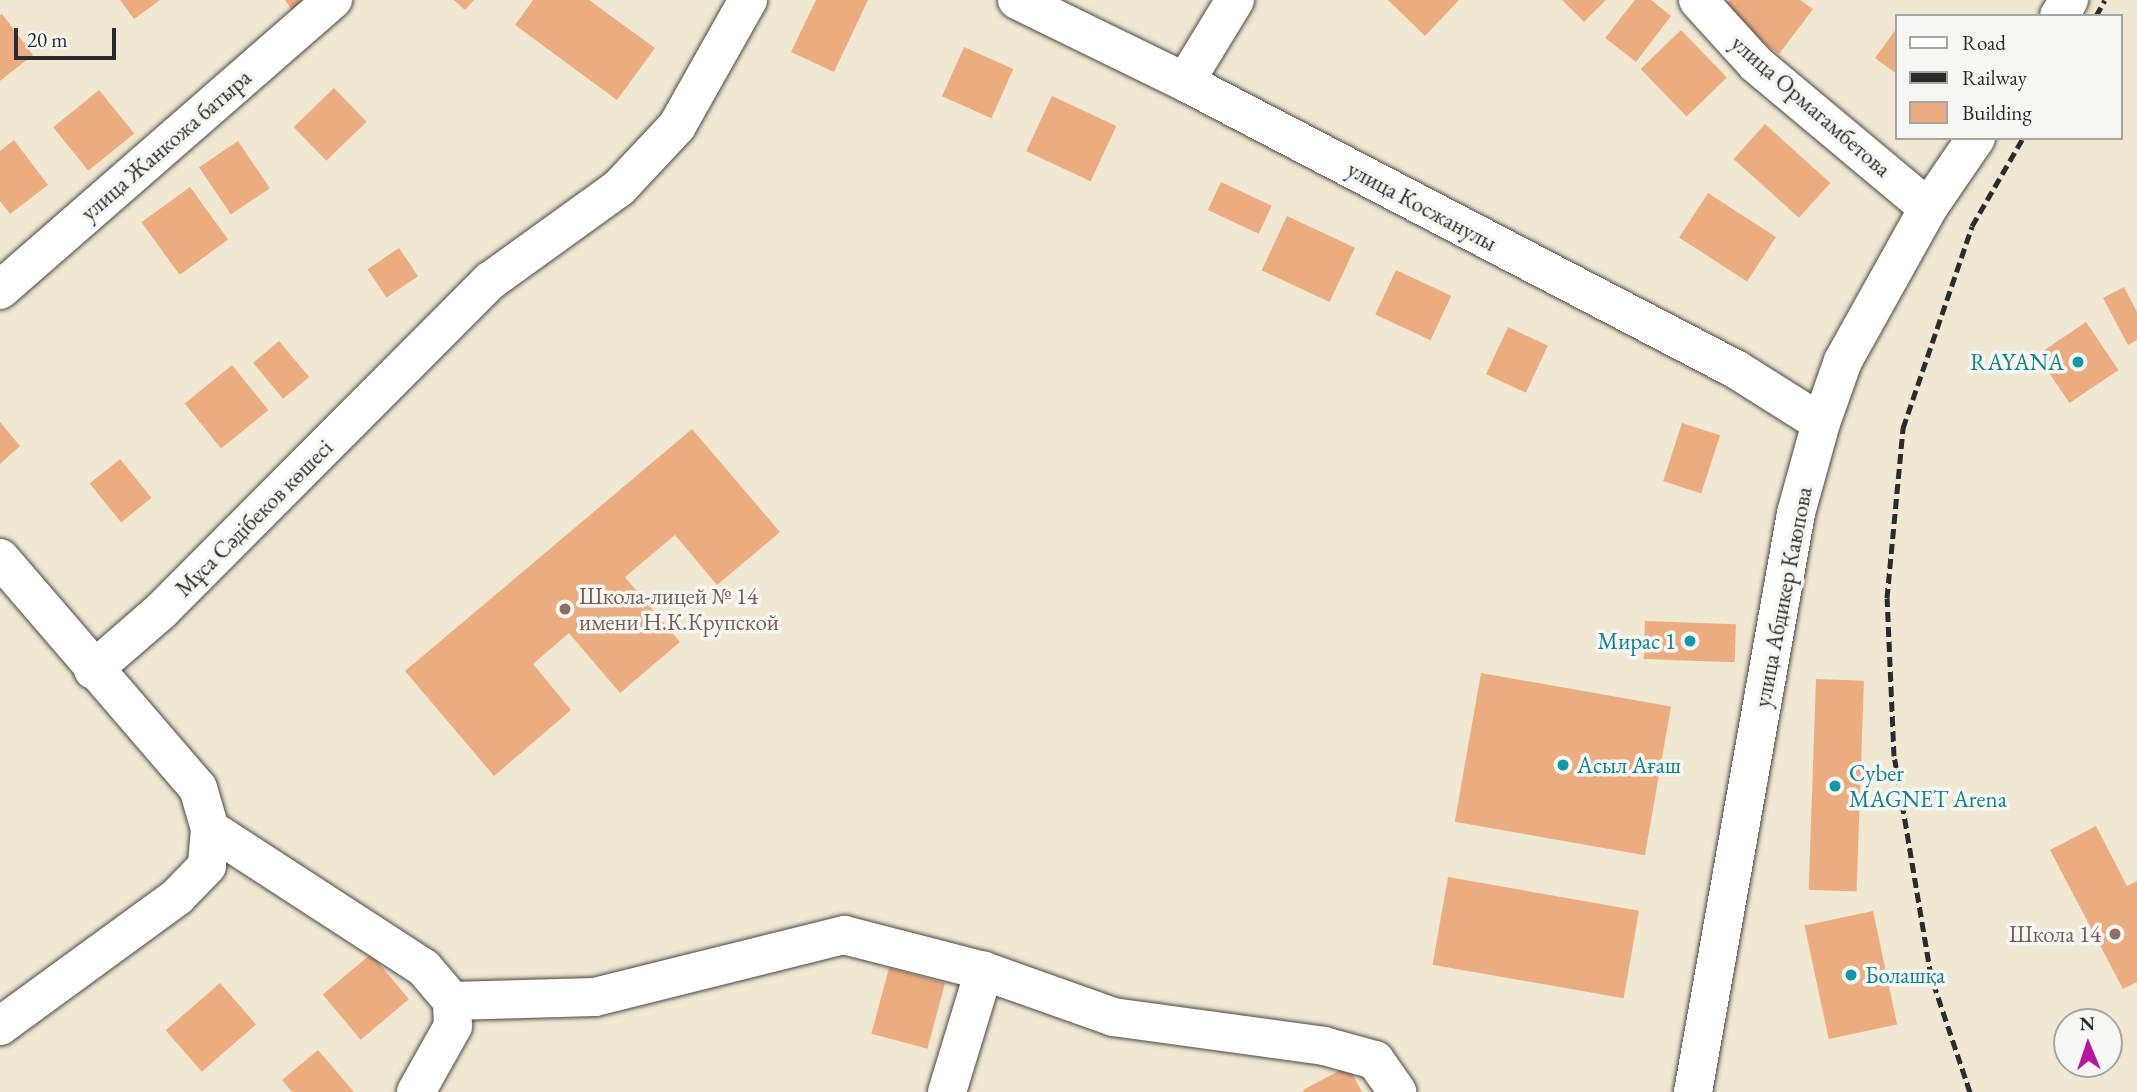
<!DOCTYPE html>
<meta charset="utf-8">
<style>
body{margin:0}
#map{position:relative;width:2137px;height:1092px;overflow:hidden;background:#f1e8d3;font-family:"EB Garamond",serif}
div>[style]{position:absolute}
.building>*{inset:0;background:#ebad80;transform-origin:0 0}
.roads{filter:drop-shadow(0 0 2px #494744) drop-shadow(0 0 2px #494744)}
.minor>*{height:38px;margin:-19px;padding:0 19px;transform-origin:19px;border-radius:19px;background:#fff}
.rail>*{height:5px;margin-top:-2.5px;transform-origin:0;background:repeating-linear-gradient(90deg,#2b2b2b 0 10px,transparent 0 15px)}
.dots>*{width:19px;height:19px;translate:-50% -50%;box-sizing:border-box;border:4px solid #f6f6f2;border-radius:50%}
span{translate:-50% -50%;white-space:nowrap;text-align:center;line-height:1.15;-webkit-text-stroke:7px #f6f6f2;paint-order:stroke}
.street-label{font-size:23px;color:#2b2b2b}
.culture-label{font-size:23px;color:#0d838f}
.right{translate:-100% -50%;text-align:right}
.left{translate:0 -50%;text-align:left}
.education-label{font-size:23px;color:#785e54}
.legend{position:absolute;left:1895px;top:14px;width:228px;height:126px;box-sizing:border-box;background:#f6f6f2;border:2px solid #a5a5a2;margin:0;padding:9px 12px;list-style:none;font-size:21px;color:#2b2b2b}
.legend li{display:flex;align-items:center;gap:14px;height:35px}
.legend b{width:35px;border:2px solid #a5a5a2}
.north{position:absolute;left:2053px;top:1008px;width:70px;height:70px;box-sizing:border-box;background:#f6f6f2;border:2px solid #a5a5a2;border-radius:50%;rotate:358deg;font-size:19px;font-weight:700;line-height:28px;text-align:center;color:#2b2b2b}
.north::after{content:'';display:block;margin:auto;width:24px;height:32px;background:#b5179e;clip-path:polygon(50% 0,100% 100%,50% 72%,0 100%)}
.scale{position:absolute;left:14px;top:28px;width:102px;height:32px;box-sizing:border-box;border:4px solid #2b2b2b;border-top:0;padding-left:9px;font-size:21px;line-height:24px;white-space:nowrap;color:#2b2b2b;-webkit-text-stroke:5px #f6f6f2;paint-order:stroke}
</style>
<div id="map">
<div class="building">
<div style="clip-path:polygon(120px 0,160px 0,134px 19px)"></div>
<div style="clip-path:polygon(285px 0,305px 0,292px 10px)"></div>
<div style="clip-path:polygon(454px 0,474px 0,465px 10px)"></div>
<div style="clip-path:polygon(533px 0,589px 0,655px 48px,617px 100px,515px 25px)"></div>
<div style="clip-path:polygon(816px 0,868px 0,834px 72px,791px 52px)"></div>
<div style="clip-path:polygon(1388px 0,1459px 0,1425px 36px)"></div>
<div style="clip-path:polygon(1562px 0,1606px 0,1584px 22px)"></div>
<div style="clip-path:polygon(1635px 0,1651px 0,1671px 16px,1636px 62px,1605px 38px)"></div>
<div style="clip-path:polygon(1730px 0,1800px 0,1813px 9px,1779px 54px,1721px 12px)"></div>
<div style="clip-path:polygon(2px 14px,33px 55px,0 81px,0 15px)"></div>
<div style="clip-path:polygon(1897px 28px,1897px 74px,1875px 58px)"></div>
<div style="left:1681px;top:30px;width:66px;height:56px;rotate:46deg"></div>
<div style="left:964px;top:47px;width:54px;height:54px;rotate:24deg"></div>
<div style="left:334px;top:88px;width:47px;height:56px;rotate:46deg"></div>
<div style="left:99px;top:90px;width:56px;height:59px;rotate:51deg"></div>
<div style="left:1052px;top:96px;width:71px;height:61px;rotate:25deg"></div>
<div style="left:1765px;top:124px;width:88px;height:47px;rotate:42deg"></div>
<div style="clip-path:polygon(14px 140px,48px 185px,10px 214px,0 201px,0 151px)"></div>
<div style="left:238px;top:141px;width:57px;height:47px;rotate:56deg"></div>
<div style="left:1221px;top:182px;width:56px;height:31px;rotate:25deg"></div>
<div style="left:190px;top:187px;width:65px;height:60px;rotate:54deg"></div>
<div style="left:1708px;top:193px;width:81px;height:53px;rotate:33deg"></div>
<div style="left:1287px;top:216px;width:75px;height:60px;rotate:25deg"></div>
<div style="left:399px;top:248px;width:34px;height:38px;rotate:56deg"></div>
<div style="left:1396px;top:270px;width:61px;height:49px;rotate:25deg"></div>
<div style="clip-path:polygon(2124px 287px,2137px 312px,2137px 340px,2128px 345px,2103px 298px)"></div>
<div style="left:2086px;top:322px;width:58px;height:59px;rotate:56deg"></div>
<div style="left:1508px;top:327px;width:44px;height:52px;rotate:25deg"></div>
<div style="left:279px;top:341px;width:47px;height:34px;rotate:50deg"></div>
<div style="left:232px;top:365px;width:58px;height:61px;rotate:51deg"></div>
<div style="clip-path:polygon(0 422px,20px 446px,0 464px)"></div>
<div style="left:1682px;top:423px;width:40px;height:61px;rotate:18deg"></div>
<div style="clip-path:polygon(692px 429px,780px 532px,717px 585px,675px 535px,625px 577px,680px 642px,620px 693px,569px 633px,533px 664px,571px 710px,494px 776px,405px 671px)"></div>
<div style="left:120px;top:459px;width:50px;height:39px;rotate:51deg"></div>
<div style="left:1645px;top:621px;width:91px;height:38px;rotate:2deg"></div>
<div style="left:1481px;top:673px;width:193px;height:151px;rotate:10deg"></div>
<div style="left:1816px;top:679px;width:48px;height:211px;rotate:2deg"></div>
<div style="clip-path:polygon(2096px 826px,2127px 886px,2137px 881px,2137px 982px,2123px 989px,2050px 850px)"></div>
<div style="left:1448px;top:877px;width:194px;height:89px;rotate:10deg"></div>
<div style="left:1873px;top:911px;width:116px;height:70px;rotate:78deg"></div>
<div style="left:371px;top:954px;width:59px;height:63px;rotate:50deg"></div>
<div style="left:889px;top:968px;width:58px;height:68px;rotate:15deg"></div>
<div style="left:220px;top:983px;width:55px;height:72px;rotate:49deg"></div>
<div style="clip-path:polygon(318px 1050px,354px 1092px,292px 1092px,282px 1080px)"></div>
<div style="clip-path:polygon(1348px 1066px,1362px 1092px,1304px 1092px,1303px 1090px)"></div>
</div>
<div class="roads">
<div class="minor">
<div style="left:1017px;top:0;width:187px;rotate:26deg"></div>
<div style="left:1185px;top:82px;width:623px;rotate:27.55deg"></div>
<div style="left:1737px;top:370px;width:99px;rotate:32.2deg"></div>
<div style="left:1698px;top:0;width:86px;rotate:47.8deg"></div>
<div style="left:1756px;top:64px;width:224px;rotate:39.9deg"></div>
<div style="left:2059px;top:16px;width:19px;rotate:-58deg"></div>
<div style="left:1185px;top:82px;width:96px;rotate:-58.6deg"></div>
<div style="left:0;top:290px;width:442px;rotate:-41.1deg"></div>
<div style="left:0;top:558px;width:303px;rotate:49.3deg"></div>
<div style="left:198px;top:788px;width:43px;rotate:73.7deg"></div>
<div style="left:210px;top:829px;width:37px;rotate:95deg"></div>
<div style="left:207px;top:866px;width:43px;rotate:134.1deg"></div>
<div style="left:177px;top:897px;width:219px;rotate:143.9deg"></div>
<div style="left:93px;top:670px;width:91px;rotate:-41deg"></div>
<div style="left:162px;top:610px;width:465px;rotate:-45.1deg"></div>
<div style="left:490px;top:281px;width:159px;rotate:-35.8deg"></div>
<div style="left:619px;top:188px;width:85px;rotate:-46.9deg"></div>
<div style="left:677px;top:126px;width:145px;rotate:-60.6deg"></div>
<div style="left:210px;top:829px;width:255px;rotate:33deg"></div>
<div style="left:424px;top:968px;width:43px;rotate:49.7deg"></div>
<div style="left:452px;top:1001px;width:25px;rotate:88deg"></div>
<div style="left:453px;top:1026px;width:76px;rotate:119.3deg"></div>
<div style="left:452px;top:1001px;width:143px;rotate:-1.6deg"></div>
<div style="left:595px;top:997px;width:257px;rotate:-14deg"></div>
<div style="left:844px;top:935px;width:145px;rotate:14.4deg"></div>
<div style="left:984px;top:971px;width:137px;rotate:19.6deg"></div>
<div style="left:1113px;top:1017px;width:213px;rotate:7.8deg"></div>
<div style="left:1324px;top:1046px;width:53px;rotate:15.4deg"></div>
<div style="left:1375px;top:1060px;width:39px;rotate:55deg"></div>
<div style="left:947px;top:1092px;width:127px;rotate:-73deg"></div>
<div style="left:1693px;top:1092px;width:588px;rotate:-79.91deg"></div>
<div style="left:1796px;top:513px;width:93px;rotate:-74.5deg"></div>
<div style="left:1821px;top:423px;width:66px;rotate:-70.5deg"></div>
<div style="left:1843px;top:361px;width:175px;rotate:-60.9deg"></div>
<div style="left:1928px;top:208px;width:85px;rotate:-55.6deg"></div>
</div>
</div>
<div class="rail">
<div style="left:2096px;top:16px;width:18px;rotate:-61deg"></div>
<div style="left:1970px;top:1092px;width:122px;rotate:-108.6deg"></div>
<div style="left:1931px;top:976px;width:223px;rotate:-99.5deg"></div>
<div style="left:1894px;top:756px;width:158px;rotate:-92.5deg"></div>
<div style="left:1887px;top:598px;width:171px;rotate:-84.6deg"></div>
<div style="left:1903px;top:428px;width:213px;rotate:-71.1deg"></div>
<div style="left:1972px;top:226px;width:102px;rotate:-59.9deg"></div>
</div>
<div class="dots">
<div style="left:2078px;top:362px;background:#0f9aa8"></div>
<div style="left:565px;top:609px;background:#8d6e63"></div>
<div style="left:1690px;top:641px;background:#0f9aa8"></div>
<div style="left:1563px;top:765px;background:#0f9aa8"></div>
<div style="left:1835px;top:786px;background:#0f9aa8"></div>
<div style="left:2115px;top:934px;background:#8d6e63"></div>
<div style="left:1851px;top:975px;background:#0f9aa8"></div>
</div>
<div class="street-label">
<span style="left:1811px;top:106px;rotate:41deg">улица Ормагамбетова</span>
<span style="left:166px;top:145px;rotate:-41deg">улица Жанкожа батыра</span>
<span style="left:1422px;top:206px;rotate:28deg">улица Косжанулы</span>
<span style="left:254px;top:518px;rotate:-45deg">Мұса Сәдібеков көшесі</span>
<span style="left:1783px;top:597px;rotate:-79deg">улица Абдикер Каюпова</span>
</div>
<div class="culture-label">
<span class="right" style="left:2064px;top:362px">RAYANA</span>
<span class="right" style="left:1676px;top:641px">Мирас 1</span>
<span class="left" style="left:1577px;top:765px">Асыл Ағаш</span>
<span class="left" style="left:1849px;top:786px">Cyber<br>MAGNET Arena</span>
<span class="left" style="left:1865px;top:975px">Болашқа</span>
</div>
<div class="education-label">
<span class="left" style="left:579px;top:609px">Школа-лицей № 14<br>имени Н.К.Крупской</span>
<span class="right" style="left:2101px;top:934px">Школа 14</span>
</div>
<ul class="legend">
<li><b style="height:9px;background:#fff"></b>Road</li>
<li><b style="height:9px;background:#2b2b2b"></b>Railway</li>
<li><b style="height:19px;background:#ebad80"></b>Building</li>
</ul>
<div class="north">N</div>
<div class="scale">20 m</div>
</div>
